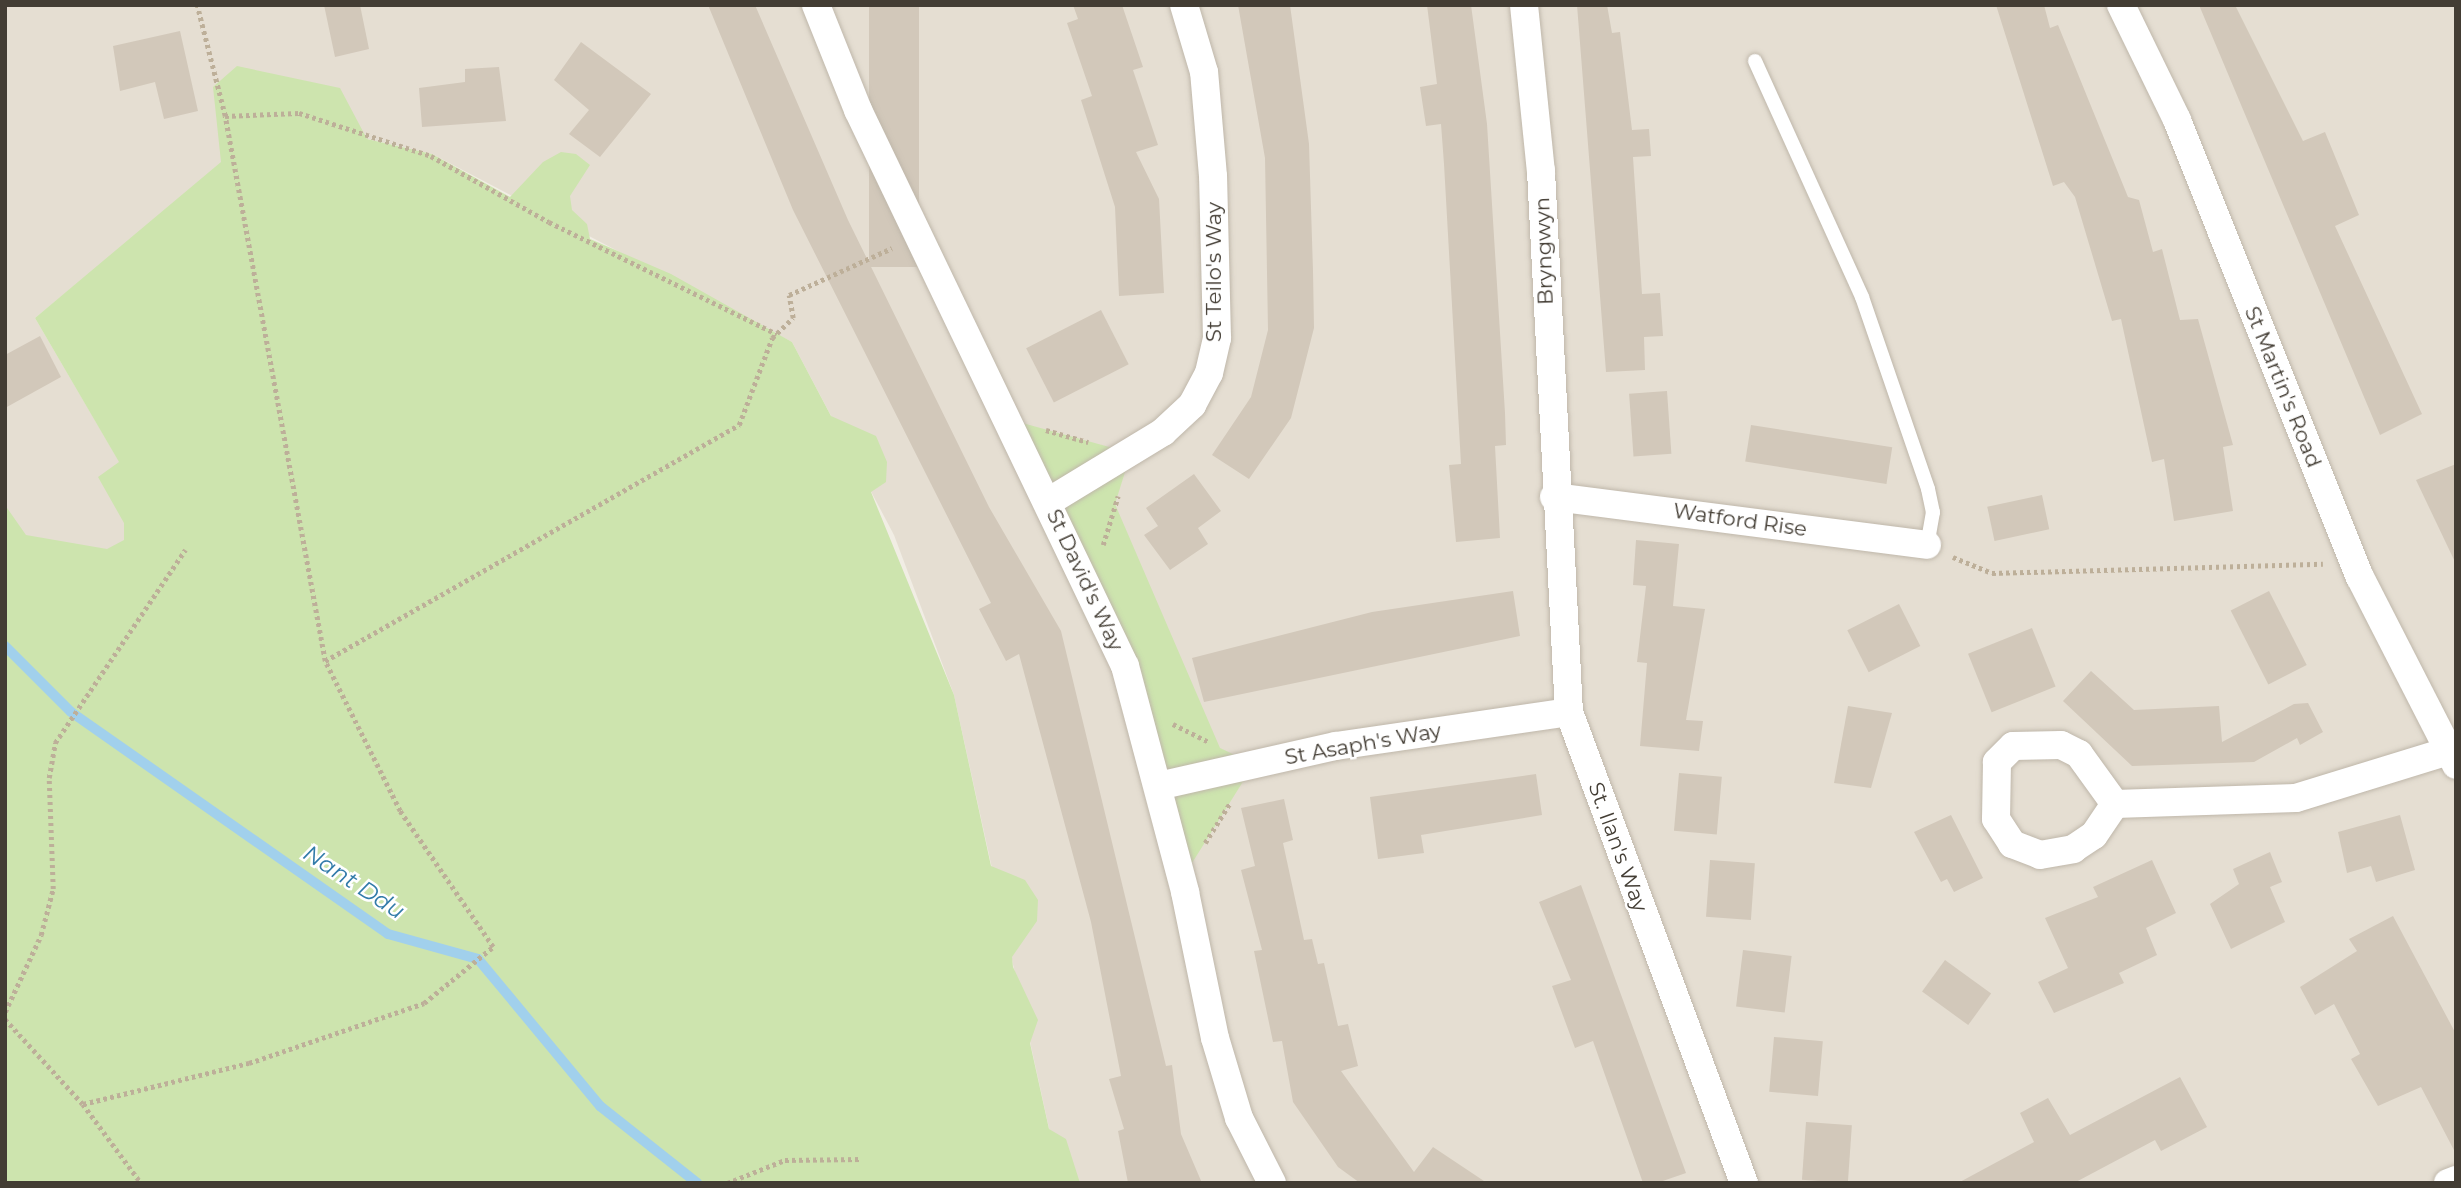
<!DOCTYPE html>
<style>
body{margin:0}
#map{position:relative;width:2461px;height:1188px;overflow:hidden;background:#f1ede4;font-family:Montserrat,sans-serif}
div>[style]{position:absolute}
.residential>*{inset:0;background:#e5ded2}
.green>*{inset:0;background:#cde4ae}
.stream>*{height:10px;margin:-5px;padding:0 5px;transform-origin:5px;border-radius:5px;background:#a1d0ec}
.building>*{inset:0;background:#d2c8ba;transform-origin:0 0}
.path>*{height:4.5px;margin-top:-2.25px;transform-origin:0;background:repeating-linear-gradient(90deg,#bdaf99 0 3.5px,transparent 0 7px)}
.roads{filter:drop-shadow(0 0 2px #bfb7aa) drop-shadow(0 0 2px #bfb7aa)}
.service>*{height:14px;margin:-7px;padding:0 7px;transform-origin:7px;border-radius:7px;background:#fff}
.minor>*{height:28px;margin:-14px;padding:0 14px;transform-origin:14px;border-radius:14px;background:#fff}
span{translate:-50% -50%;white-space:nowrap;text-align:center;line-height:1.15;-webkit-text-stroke:5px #fff;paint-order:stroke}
.street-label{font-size:21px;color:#433d34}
.water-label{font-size:23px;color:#327ba9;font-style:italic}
.frame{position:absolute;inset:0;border:7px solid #433d34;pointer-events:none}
</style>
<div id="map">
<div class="residential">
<div style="clip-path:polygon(5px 5px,2456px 5px,2456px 1183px,1061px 1183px,954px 695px,894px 535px,792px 342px,432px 154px,278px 118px,35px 318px,161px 533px,85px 579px,5px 551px)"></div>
</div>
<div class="green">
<div style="clip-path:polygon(237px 66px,340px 88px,367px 139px,432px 154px,510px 197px,543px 162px,561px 152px,576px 154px,590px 165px,570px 196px,572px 210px,587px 224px,590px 239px,671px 274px,792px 342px,831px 416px,876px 436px,887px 462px,886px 482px,871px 492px,954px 695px,991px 866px,1025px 880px,1038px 900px,1037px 921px,1012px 957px,1013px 967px,1038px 1020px,1030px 1043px,1049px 1129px,1066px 1139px,1080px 1183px,5px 1183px,5px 505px,26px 535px,107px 549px,124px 540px,124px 523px,98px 477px,119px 462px,35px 318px,221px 162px,213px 87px)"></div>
<div style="clip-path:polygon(1008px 419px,1131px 453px,1115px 504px,1220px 748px,1254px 764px,1182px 879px,1145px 725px)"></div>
</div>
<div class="stream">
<div style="left:5px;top:646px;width:93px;rotate:45deg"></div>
<div style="left:71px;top:712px;width:387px;rotate:35deg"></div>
<div style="left:388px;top:934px;width:93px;rotate:15.5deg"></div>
<div style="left:478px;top:959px;width:191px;rotate:50.3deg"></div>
<div style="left:600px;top:1106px;width:124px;rotate:38.4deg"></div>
</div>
<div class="building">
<div style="clip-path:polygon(324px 5px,360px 5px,369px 49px,335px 57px)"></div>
<div style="clip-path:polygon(708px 5px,755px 5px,848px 220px,989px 507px,1061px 631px,1166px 1066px,1172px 1065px,1181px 1134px,1202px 1183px,1128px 1183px,1118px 1131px,1124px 1129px,1109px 1079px,1121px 1076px,1091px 922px,1019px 654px,1006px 661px,979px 609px,991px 603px,793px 210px)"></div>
<div style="left:869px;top:5px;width:50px;height:262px"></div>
<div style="clip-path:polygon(1073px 5px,1122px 5px,1143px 67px,1133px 70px,1158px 145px,1136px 152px,1159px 199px,1164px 293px,1119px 296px,1115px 207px,1081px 100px,1092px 96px,1067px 23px,1078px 19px)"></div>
<div style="clip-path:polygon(1238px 5px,1290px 5px,1309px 144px,1313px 271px,1314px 328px,1291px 418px,1249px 479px,1212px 455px,1251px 397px,1268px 330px,1265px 158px)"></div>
<div style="clip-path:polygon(1427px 5px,1471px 5px,1487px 124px,1505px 413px,1506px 445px,1495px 446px,1500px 538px,1456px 542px,1449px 465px,1461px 464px,1444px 164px,1441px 124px,1426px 126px,1420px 87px,1437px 84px)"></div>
<div style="clip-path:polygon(1577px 5px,1607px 5px,1612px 33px,1620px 32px,1632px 130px,1649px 129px,1651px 156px,1633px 157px,1642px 294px,1660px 293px,1663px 336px,1644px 337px,1645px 370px,1606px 372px)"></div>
<div style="clip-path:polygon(1996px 5px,2044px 5px,2050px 28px,2058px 25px,2128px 197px,2139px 200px,2153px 252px,2162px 249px,2180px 320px,2198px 319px,2233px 445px,2223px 447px,2233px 511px,2174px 521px,2164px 459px,2152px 462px,2121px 319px,2112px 321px,2075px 197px,2064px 182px,2053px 186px)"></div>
<div style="clip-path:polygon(2199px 5px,2235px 5px,2303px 141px,2325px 132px,2359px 215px,2335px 226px,2422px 414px,2380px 435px)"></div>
<div style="clip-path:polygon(180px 31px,198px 111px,164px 119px,155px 82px,120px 91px,113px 46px)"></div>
<div style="clip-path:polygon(581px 42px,651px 94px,600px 157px,569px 134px,589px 110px,554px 80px)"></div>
<div style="clip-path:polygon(499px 67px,506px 121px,422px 127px,419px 88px,465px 82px,465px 69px)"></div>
<div style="left:1101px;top:310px;width:61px;height:84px;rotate:63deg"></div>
<div style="clip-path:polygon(40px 336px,61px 377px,5px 408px,5px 355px)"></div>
<div style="left:1667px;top:391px;width:63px;height:38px;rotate:86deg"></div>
<div style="left:1751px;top:425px;width:143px;height:37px;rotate:9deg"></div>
<div style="clip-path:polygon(2456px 464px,2456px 564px,2416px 480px)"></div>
<div style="clip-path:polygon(1194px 474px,1221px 511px,1198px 528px,1208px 544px,1170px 570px,1144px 535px,1158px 526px,1146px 508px)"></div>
<div style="left:2042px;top:495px;width:35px;height:56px;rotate:78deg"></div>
<div style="clip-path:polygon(1636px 540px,1679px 544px,1673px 606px,1705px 609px,1686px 720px,1703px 721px,1699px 751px,1640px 746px,1647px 663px,1637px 662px,1646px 586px,1633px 585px)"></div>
<div style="clip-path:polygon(1513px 591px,1520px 636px,1204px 702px,1192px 658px,1372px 612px)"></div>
<div style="left:2269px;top:591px;width:83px;height:43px;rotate:63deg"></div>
<div style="left:1899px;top:604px;width:47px;height:58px;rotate:63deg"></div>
<div style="left:2032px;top:628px;width:63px;height:69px;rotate:68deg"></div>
<div style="clip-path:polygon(2091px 671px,2134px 710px,2219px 706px,2222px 742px,2294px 704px,2308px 703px,2323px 732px,2300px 745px,2297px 738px,2254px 762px,2132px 766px,2063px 701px)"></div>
<div style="clip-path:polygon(1848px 706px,1892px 713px,1871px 788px,1834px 783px)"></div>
<div style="left:1679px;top:773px;width:43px;height:58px;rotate:5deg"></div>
<div style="clip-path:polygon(1536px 774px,1542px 815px,1421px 835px,1424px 853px,1378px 859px,1370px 797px)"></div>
<div style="clip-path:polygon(1284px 799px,1293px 840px,1283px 843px,1304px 940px,1312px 939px,1318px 964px,1324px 963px,1338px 1026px,1348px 1024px,1358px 1066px,1341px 1071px,1414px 1172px,1433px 1147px,1487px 1183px,1360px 1183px,1338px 1167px,1293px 1102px,1282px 1041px,1273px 1042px,1254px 951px,1262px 950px,1241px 870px,1255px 866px,1241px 808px)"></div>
<div style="clip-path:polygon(1951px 815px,1983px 878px,1954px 892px,1947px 879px,1941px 882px,1914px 832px)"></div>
<div style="clip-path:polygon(2400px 815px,2415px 870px,2376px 882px,2371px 866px,2347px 873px,2338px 832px)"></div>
<div style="clip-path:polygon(2270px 852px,2282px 882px,2270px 887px,2285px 922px,2231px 949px,2210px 904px,2239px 884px,2233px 869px)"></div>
<div style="left:1710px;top:860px;width:45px;height:57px;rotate:4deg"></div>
<div style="clip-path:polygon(2152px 860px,2176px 913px,2146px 928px,2157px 955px,2119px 973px,2124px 983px,2054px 1013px,2038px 982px,2068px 968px,2045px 918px,2098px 897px,2093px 887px)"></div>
<div style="clip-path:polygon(1581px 885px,1686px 1173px,1657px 1183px,1643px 1183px,1593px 1041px,1575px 1048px,1552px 986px,1571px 980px,1539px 902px)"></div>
<div style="clip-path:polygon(2393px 916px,2456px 1034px,2456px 1154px,2421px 1087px,2378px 1106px,2351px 1059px,2360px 1054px,2334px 1004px,2315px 1015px,2300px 987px,2357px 951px,2349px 939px)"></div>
<div style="left:1743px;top:950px;width:49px;height:57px;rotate:7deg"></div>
<div style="left:1945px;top:960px;width:57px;height:39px;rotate:36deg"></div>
<div style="left:1774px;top:1037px;width:49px;height:55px;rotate:5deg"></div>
<div style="clip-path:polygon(2180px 1077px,2207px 1127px,2161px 1151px,2155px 1140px,2074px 1183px,1958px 1183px,2034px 1142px,2020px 1113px,2048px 1098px,2070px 1135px)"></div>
<div style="left:1806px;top:1122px;width:46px;height:58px;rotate:4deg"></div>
</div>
<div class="path">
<div style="left:225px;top:116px;width:74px;rotate:-2.3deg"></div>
<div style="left:299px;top:113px;width:139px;rotate:18deg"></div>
<div style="left:431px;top:156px;width:135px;rotate:29.2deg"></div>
<div style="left:549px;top:222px;width:254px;rotate:26.2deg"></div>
<div style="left:1046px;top:430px;width:44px;rotate:15.9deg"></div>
<div style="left:1103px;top:545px;width:51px;rotate:-73deg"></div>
<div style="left:1953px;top:557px;width:42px;rotate:22.3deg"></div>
<div style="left:1992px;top:573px;width:331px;rotate:-1.6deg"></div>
<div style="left:325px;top:661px;width:477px;rotate:-29.7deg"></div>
<div style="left:739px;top:425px;width:93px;rotate:-69.2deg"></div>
<div style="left:772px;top:338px;width:29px;rotate:-44deg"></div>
<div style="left:793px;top:318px;width:23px;rotate:-100deg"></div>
<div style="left:789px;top:295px;width:113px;rotate:-24.5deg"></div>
<div style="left:1173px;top:724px;width:40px;rotate:26.6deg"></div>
<div style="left:1205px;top:843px;width:47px;rotate:-58deg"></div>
<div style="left:5px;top:1012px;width:85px;rotate:-64.9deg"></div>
<div style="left:41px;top:935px;width:48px;rotate:-75.4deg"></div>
<div style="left:53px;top:889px;width:111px;rotate:-92.1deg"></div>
<div style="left:49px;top:778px;width:36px;rotate:-80deg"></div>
<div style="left:55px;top:743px;width:233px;rotate:-56deg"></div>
<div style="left:5px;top:1019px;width:115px;rotate:47.5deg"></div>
<div style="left:83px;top:1104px;width:98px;rotate:53.7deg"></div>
<div style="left:83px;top:1104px;width:171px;rotate:-13.9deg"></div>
<div style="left:249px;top:1063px;width:185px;rotate:-18.9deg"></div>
<div style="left:424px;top:1003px;width:89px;rotate:-39.1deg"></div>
<div style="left:493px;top:947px;width:165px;rotate:-124.4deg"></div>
<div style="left:400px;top:811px;width:168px;rotate:-116.6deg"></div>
<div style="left:325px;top:661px;width:554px;rotate:-100.4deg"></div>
<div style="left:225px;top:116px;width:114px;rotate:-104.2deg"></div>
<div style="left:727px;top:1183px;width:62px;rotate:-21.6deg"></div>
<div style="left:785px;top:1160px;width:77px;rotate:-0.7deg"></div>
</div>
<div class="roads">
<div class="service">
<div style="left:1755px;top:61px;width:259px;rotate:65.6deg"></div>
<div style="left:1862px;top:297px;width:203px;rotate:71deg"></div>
<div style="left:1928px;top:489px;width:24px;rotate:78deg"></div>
<div style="left:1933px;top:512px;width:34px;rotate:100deg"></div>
</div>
<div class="minor">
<div style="left:816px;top:5px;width:113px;rotate:68.2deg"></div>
<div style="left:858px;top:110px;width:617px;rotate:64.35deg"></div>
<div style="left:1125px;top:666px;width:234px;rotate:75.1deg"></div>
<div style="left:1185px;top:892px;width:149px;rotate:78.4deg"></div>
<div style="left:1215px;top:1038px;width:84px;rotate:73.3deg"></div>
<div style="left:1239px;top:1118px;width:73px;rotate:63.1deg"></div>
<div style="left:1524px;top:5px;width:167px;rotate:84.2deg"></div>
<div style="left:1541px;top:171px;width:542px;rotate:87.04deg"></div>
<div style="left:1569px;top:712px;width:502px;rotate:69.62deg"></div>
<div style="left:2121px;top:5px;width:128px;rotate:64deg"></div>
<div style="left:2177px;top:120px;width:492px;rotate:68.2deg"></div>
<div style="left:2360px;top:577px;width:211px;rotate:62.9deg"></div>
<div style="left:1554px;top:497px;width:376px;rotate:7.3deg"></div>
<div style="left:1048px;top:502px;width:135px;rotate:-31.3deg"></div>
<div style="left:1163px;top:432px;width:40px;rotate:-43deg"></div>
<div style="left:1192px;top:405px;width:36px;rotate:-62deg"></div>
<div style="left:1209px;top:373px;width:36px;rotate:-77deg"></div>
<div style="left:1217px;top:338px;width:162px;rotate:-91.4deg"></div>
<div style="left:1213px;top:176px;width:104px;rotate:-94.9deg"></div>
<div style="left:1204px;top:72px;width:70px;rotate:-106.6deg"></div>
<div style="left:1158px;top:786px;width:182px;rotate:-12.7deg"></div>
<div style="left:1336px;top:746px;width:235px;rotate:-8.3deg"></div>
<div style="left:2115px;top:804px;width:62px;rotate:-125.8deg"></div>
<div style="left:2079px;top:754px;width:20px;rotate:-153deg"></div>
<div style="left:2061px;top:745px;width:48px;rotate:178.8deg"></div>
<div style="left:2013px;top:746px;width:23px;rotate:135deg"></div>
<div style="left:1997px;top:762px;width:57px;rotate:91deg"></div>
<div style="left:1996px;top:819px;width:30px;rotate:57deg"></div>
<div style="left:2012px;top:844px;width:30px;rotate:21deg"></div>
<div style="left:2040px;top:855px;width:34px;rotate:-10deg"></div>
<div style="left:2073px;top:849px;width:25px;rotate:-34deg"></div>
<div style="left:2094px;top:835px;width:37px;rotate:-56deg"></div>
<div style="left:2115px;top:804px;width:181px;rotate:-1.9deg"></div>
<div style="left:2296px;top:798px;width:160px;rotate:-17.1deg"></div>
<div style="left:2448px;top:1183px;width:9px;rotate:-21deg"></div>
</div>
</div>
<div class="street-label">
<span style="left:1544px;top:251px;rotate:-92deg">Bryngwyn</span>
<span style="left:1214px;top:272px;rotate:-90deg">St Teilo's Way</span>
<span style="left:2283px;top:387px;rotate:68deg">St Martin's Road</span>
<span style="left:1740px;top:520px;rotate:8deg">Watford Rise</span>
<span style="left:1085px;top:580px;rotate:65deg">St David's Way</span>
<span style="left:1363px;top:744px;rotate:-10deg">St Asaph's Way</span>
<span style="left:1618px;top:847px;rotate:70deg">St. Ilan's Way</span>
</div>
<div class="water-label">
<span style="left:354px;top:882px;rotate:33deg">Nant Ddu</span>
</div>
<div class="frame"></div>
</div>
